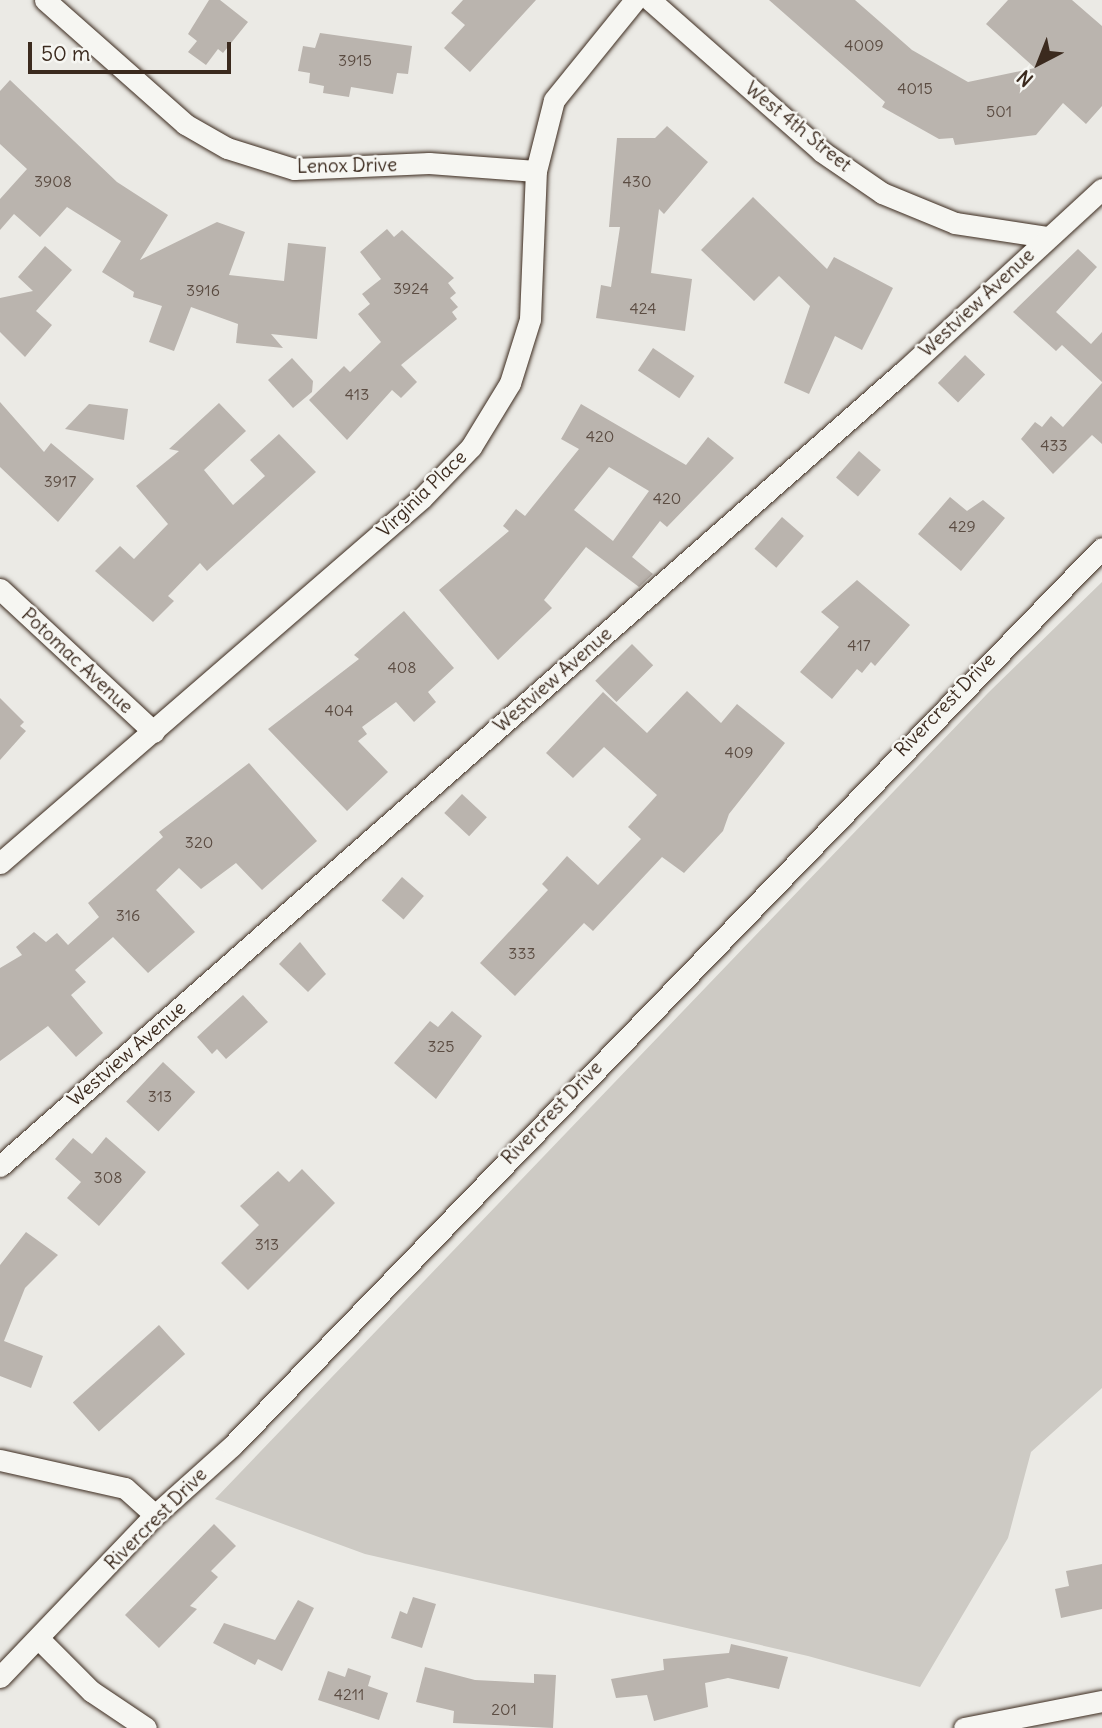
<!DOCTYPE html>
<style>
body{margin:0}
#map{position:relative;width:1102px;height:1728px;overflow:hidden;background:#ebeae5;font-family:Delius,sans-serif}
div>[style]{position:absolute}
.green>*{inset:0;background:#cdcac4}
.building>*{inset:0;background:#bab4ae;transform-origin:0 0}
.roads{filter:drop-shadow(0 0 2px #3b2a1e) drop-shadow(0 0 2px #3b2a1e)}
.minor>*{height:21px;margin:-10.5px;padding:0 10.5px;transform-origin:10.5px;border-radius:10.5px;background:#f6f6f2}
span{translate:-50% -50%;white-space:nowrap;text-align:center;line-height:1.15;-webkit-text-stroke:5px #f6f6f2;paint-order:stroke}
.number-label{font-size:16px;color:#5b4c42}
.number-label span{-webkit-text-stroke-width:0}
.street-label{font-size:19px;color:#3b2a1e}
.north{position:absolute;left:1004px;top:28px;width:70px;height:70px;-webkit-text-stroke:5px #f6f6f2;paint-order:stroke;rotate:222deg;font-size:19px;font-weight:700;line-height:28px;text-align:center;color:#3b2a1e}
.north::after{content:'';display:block;margin:auto;width:24px;height:32px;background:#3b2a1e;clip-path:polygon(50% 0,100% 100%,50% 72%,0 100%)}
.scale{position:absolute;left:28px;top:42px;width:203px;height:32px;box-sizing:border-box;border:4px solid #3b2a1e;border-top:0;padding-left:9px;font-size:21px;line-height:24px;white-space:nowrap;color:#3b2a1e;-webkit-text-stroke:5px #f6f6f2;paint-order:stroke}
</style>
<div id="map">
<div class="green">
<div style="clip-path:polygon(1102px 582px,1102px 1388px,1031px 1452px,1008px 1538px,920px 1687px,808px 1656px,365px 1554px,215px 1499px,988px 693px)"></div>
</div>
<div class="building">
<div style="clip-path:polygon(209px 0,220px 0,248px 22px,223px 53px,218px 49px,206px 65px,188px 52px,197px 41px,188px 34px)"></div>
<div style="clip-path:polygon(463px 0,536px 0,470px 72px,444px 48px,465px 25px,451px 13px)"></div>
<div style="clip-path:polygon(769px 0,855px 0,912px 50px,968px 82px,1035px 68px,986px 24px,1008px 0,1072px 0,1102px 26px,1102px 106px,1086px 124px,1063px 103px,1036px 135px,955px 145px,953px 138px,939px 139px,882px 107px,885px 102px)"></div>
<div style="clip-path:polygon(320px 33px,412px 46px,408px 74px,397px 73px,393px 94px,351px 87px,349px 97px,323px 93px,324px 86px,309px 83px,310px 73px,298px 71px,303px 46px,315px 48px)"></div>
<div style="clip-path:polygon(10px 80px,117px 182px,168px 215px,140px 260px,217px 222px,245px 232px,229px 275px,284px 281px,288px 243px,326px 247px,317px 339px,271px 334px,283px 348px,236px 343px,238px 324px,191px 307px,174px 351px,149px 342px,162px 306px,133px 297px,134px 292px,102px 272px,121px 241px,67px 207px,40px 237px,14px 214px,0 230px,0 199px,27px 169px,0 144px,0 91px)"></div>
<div style="clip-path:polygon(667px 126px,708px 162px,664px 214px,659px 209px,651px 273px,692px 279px,685px 331px,596px 318px,601px 285px,611px 287px,620px 227px,609px 227px,617px 138px,655px 138px)"></div>
<div style="clip-path:polygon(753px 197px,827px 269px,834px 257px,893px 288px,862px 350px,835px 336px,809px 394px,784px 383px,810px 306px,779px 276px,754px 301px,701px 250px)"></div>
<div style="clip-path:polygon(387px 229px,394px 237px,402px 230px,454px 278px,448px 283px,456px 293px,450px 298px,458px 307px,452px 312px,457px 319px,401px 365px,417px 382px,401px 398px,392px 390px,347px 440px,309px 400px,344px 366px,350px 372px,381px 342px,358px 314px,370px 304px,362px 294px,381px 279px,360px 252px)"></div>
<div style="clip-path:polygon(45px 246px,72px 270px,36px 311px,52px 325px,25px 357px,0 332px,0 298px,33px 291px,18px 277px)"></div>
<div style="clip-path:polygon(1078px 249px,1097px 267px,1056px 312px,1091px 344px,1102px 332px,1102px 382px,1062px 345px,1056px 351px,1013px 312px)"></div>
<div style="left:653px;top:348px;width:50px;height:27px;rotate:34deg"></div>
<div style="left:965px;top:355px;width:28px;height:39px;rotate:44deg"></div>
<div style="clip-path:polygon(292px 358px,313px 381px,312px 392px,293px 408px,268px 380px)"></div>
<div style="clip-path:polygon(1102px 383px,1102px 444px,1092px 435px,1053px 474px,1021px 439px,1035px 422px,1042px 427px,1051px 416px,1063px 427px)"></div>
<div style="clip-path:polygon(0 402px,44px 452px,51px 443px,94px 479px,58px 522px,0 467px)"></div>
<div style="clip-path:polygon(219px 403px,246px 431px,204px 470px,233px 505px,265px 476px,250px 460px,279px 434px,316px 472px,207px 571px,200px 563px,168px 596px,174px 601px,153px 622px,95px 571px,120px 546px,134px 559px,168px 524px,136px 486px,179px 451px,169px 449px)"></div>
<div style="clip-path:polygon(89px 404px,128px 409px,124px 440px,65px 429px)"></div>
<div style="clip-path:polygon(evenodd,581px 404px,686px 465px,708px 437px,734px 458px,667px 527px,660px 521px,632px 557px,653px 574px,639px 587px,586px 547px,544px 600px,552px 608px,498px 660px,439px 590px,509px 531px,503px 526px,516px 509px,525px 516px,579px 449px,561px 439px,581px 404px,609px 467px,649px 491px,613px 541px,574px 510px,609px 467px)"></div>
<div style="left:859px;top:451px;width:29px;height:35px;rotate:41deg"></div>
<div style="clip-path:polygon(950px 497px,967px 511px,983px 500px,1005px 518px,961px 571px,918px 534px)"></div>
<div style="left:782px;top:517px;width:29px;height:42px;rotate:41deg"></div>
<div style="clip-path:polygon(857px 580px,910px 625px,875px 666px,871px 662px,862px 673px,857px 669px,832px 699px,800px 672px,839px 627px,821px 612px)"></div>
<div style="clip-path:polygon(404px 611px,454px 668px,428px 692px,436px 702px,414px 722px,396px 702px,362px 727px,367px 734px,358px 741px,388px 772px,347px 811px,268px 729px,359px 659px,354px 655px)"></div>
<div style="left:632px;top:644px;width:30px;height:52px;rotate:45deg"></div>
<div style="clip-path:polygon(687px 691px,721px 723px,737px 704px,785px 743px,729px 814px,723px 831px,684px 873px,662px 857px,593px 931px,584px 923px,515px 996px,480px 963px,548px 890px,542px 884px,567px 856px,598px 885px,641px 839px,628px 827px,657px 795px,604px 747px,573px 778px,546px 753px,603px 692px,647px 733px)"></div>
<div style="clip-path:polygon(0 698px,24px 722px,20px 726px,26px 731px,0 760px)"></div>
<div style="clip-path:polygon(249px 763px,317px 841px,262px 890px,236px 863px,201px 889px,179px 868px,156px 890px,195px 932px,148px 973px,113px 937px,75px 970px,86px 982px,71px 995px,103px 1033px,76px 1057px,48px 1026px,0 1061px,0 968px,22px 955px,16px 947px,34px 932px,46px 942px,57px 933px,68px 945px,99px 917px,88px 903px,163px 837px,159px 832px)"></div>
<div style="left:462px;top:794px;width:34px;height:26px;rotate:43deg"></div>
<div style="left:402px;top:877px;width:29px;height:31px;rotate:41deg"></div>
<div style="clip-path:polygon(300px 942px,326px 974px,308px 992px,279px 964px)"></div>
<div style="clip-path:polygon(243px 995px,268px 1022px,226px 1059px,217px 1049px,212px 1054px,197px 1037px)"></div>
<div style="clip-path:polygon(452px 1011px,482px 1036px,436px 1099px,394px 1063px,430px 1021px,438px 1027px)"></div>
<div style="left:163px;top:1062px;width:44px;height:54px;rotate:43deg"></div>
<div style="clip-path:polygon(106px 1137px,146px 1172px,99px 1226px,67px 1198px,81px 1182px,55px 1159px,73px 1138px,92px 1154px)"></div>
<div style="clip-path:polygon(302px 1169px,335px 1203px,248px 1290px,221px 1263px,259px 1225px,240px 1206px,278px 1171px,289px 1182px)"></div>
<div style="clip-path:polygon(26px 1232px,58px 1255px,25px 1288px,4px 1341px,43px 1356px,31px 1388px,0 1376px,0 1265px)"></div>
<div style="left:159px;top:1325px;width:39px;height:116px;rotate:48deg"></div>
<div style="clip-path:polygon(214px 1524px,236px 1546px,211px 1571px,218px 1577px,190px 1606px,197px 1609px,159px 1648px,125px 1615px)"></div>
<div style="clip-path:polygon(1102px 1564px,1102px 1609px,1061px 1618px,1055px 1589px,1069px 1586px,1066px 1571px)"></div>
<div style="clip-path:polygon(413px 1597px,436px 1604px,422px 1648px,391px 1638px,400px 1611px,407px 1614px)"></div>
<div style="clip-path:polygon(298px 1600px,314px 1608px,282px 1671px,258px 1659px,255px 1665px,213px 1643px,224px 1623px,275px 1640px)"></div>
<div style="clip-path:polygon(731px 1644px,788px 1657px,779px 1689px,728px 1678px,705px 1683px,708px 1707px,654px 1721px,647px 1695px,616px 1698px,611px 1679px,664px 1670px,663px 1659px,729px 1653px)"></div>
<div style="clip-path:polygon(425px 1667px,475px 1680px,534px 1683px,534px 1674px,556px 1675px,553px 1728px,453px 1723px,454px 1711px,416px 1702px)"></div>
<div style="clip-path:polygon(348px 1668px,371px 1676px,368px 1686px,388px 1693px,379px 1720px,318px 1700px,328px 1671px,345px 1677px)"></div>
</div>
<div class="roads">
<div class="minor">
<div style="left:45px;top:0;width:187px;rotate:41.5deg"></div>
<div style="left:185px;top:124px;width:48px;rotate:29.7deg"></div>
<div style="left:227px;top:148px;width:70px;rotate:17.4deg"></div>
<div style="left:294px;top:169px;width:135px;rotate:-2.5deg"></div>
<div style="left:429px;top:163px;width:107px;rotate:4.3deg"></div>
<div style="left:650px;top:0;width:228px;rotate:41.4deg"></div>
<div style="left:821px;top:151px;width:74px;rotate:34.5deg"></div>
<div style="left:882px;top:193px;width:79px;rotate:22.3deg"></div>
<div style="left:955px;top:223px;width:94px;rotate:8.6deg"></div>
<div style="left:0;top:589px;width:210px;rotate:42.9deg"></div>
<div style="left:0;top:863px;width:558px;rotate:-40.86deg"></div>
<div style="left:422px;top:498px;width:71px;rotate:-46.1deg"></div>
<div style="left:471px;top:447px;width:75px;rotate:-58.6deg"></div>
<div style="left:510px;top:383px;width:67px;rotate:-72.6deg"></div>
<div style="left:530px;top:319px;width:148px;rotate:-87.7deg"></div>
<div style="left:536px;top:171px;width:73px;rotate:-75.8deg"></div>
<div style="left:554px;top:100px;width:129px;rotate:-51deg"></div>
<div style="left:0;top:1166px;width:1204px;rotate:-41.33deg"></div>
<div style="left:904px;top:371px;width:269px;rotate:-42.6deg"></div>
<div style="left:0;top:1460px;width:128px;rotate:12.6deg"></div>
<div style="left:125px;top:1488px;width:40px;rotate:42deg"></div>
<div style="left:39px;top:1639px;width:74px;rotate:45deg"></div>
<div style="left:91px;top:1691px;width:66px;rotate:33.9deg"></div>
<div style="left:0;top:1677px;width:224px;rotate:-46.3deg"></div>
<div style="left:155px;top:1515px;width:103px;rotate:-41.9deg"></div>
<div style="left:232px;top:1446px;width:1250px;rotate:-45.91deg"></div>
<div style="left:964px;top:1728px;width:141px;rotate:-11.1deg"></div>
</div>
</div>
<div class="number-label">
<span style="left:864px;top:45px">4009</span>
<span style="left:355px;top:60px">3915</span>
<span style="left:915px;top:88px">4015</span>
<span style="left:999px;top:111px">501</span>
<span style="left:53px;top:181px">3908</span>
<span style="left:637px;top:181px">430</span>
<span style="left:411px;top:288px">3924</span>
<span style="left:203px;top:290px">3916</span>
<span style="left:643px;top:308px">424</span>
<span style="left:357px;top:394px">413</span>
<span style="left:600px;top:436px">420</span>
<span style="left:1054px;top:445px">433</span>
<span style="left:60px;top:481px">3917</span>
<span style="left:667px;top:498px">420</span>
<span style="left:962px;top:526px">429</span>
<span style="left:859px;top:645px">417</span>
<span style="left:402px;top:667px">408</span>
<span style="left:339px;top:710px">404</span>
<span style="left:739px;top:752px">409</span>
<span style="left:199px;top:842px">320</span>
<span style="left:128px;top:915px">316</span>
<span style="left:522px;top:953px">333</span>
<span style="left:441px;top:1046px">325</span>
<span style="left:160px;top:1096px">313</span>
<span style="left:108px;top:1177px">308</span>
<span style="left:267px;top:1244px">313</span>
<span style="left:349px;top:1694px">4211</span>
<span style="left:504px;top:1709px">201</span>
</div>
<div class="street-label">
<span style="left:798px;top:127px;rotate:39deg">West 4th Street</span>
<span style="left:347px;top:166px;rotate:-1deg">Lenox Drive</span>
<span style="left:977px;top:303px;rotate:-43deg">Westview Avenue</span>
<span style="left:422px;top:494px;rotate:-44deg">Virginia Place</span>
<span style="left:77px;top:661px;rotate:43deg">Potomac Avenue</span>
<span style="left:553px;top:680px;rotate:-41deg">Westview Avenue</span>
<span style="left:945px;top:705px;rotate:-46deg">Rivercrest Drive</span>
<span style="left:127px;top:1054px;rotate:-41deg">Westview Avenue</span>
<span style="left:552px;top:1113px;rotate:-46deg">Rivercrest Drive</span>
<span style="left:156px;top:1519px;rotate:-45deg">Rivercrest Drive</span>
</div>
<div class="north">N</div>
<div class="scale">50 m</div>
</div>
